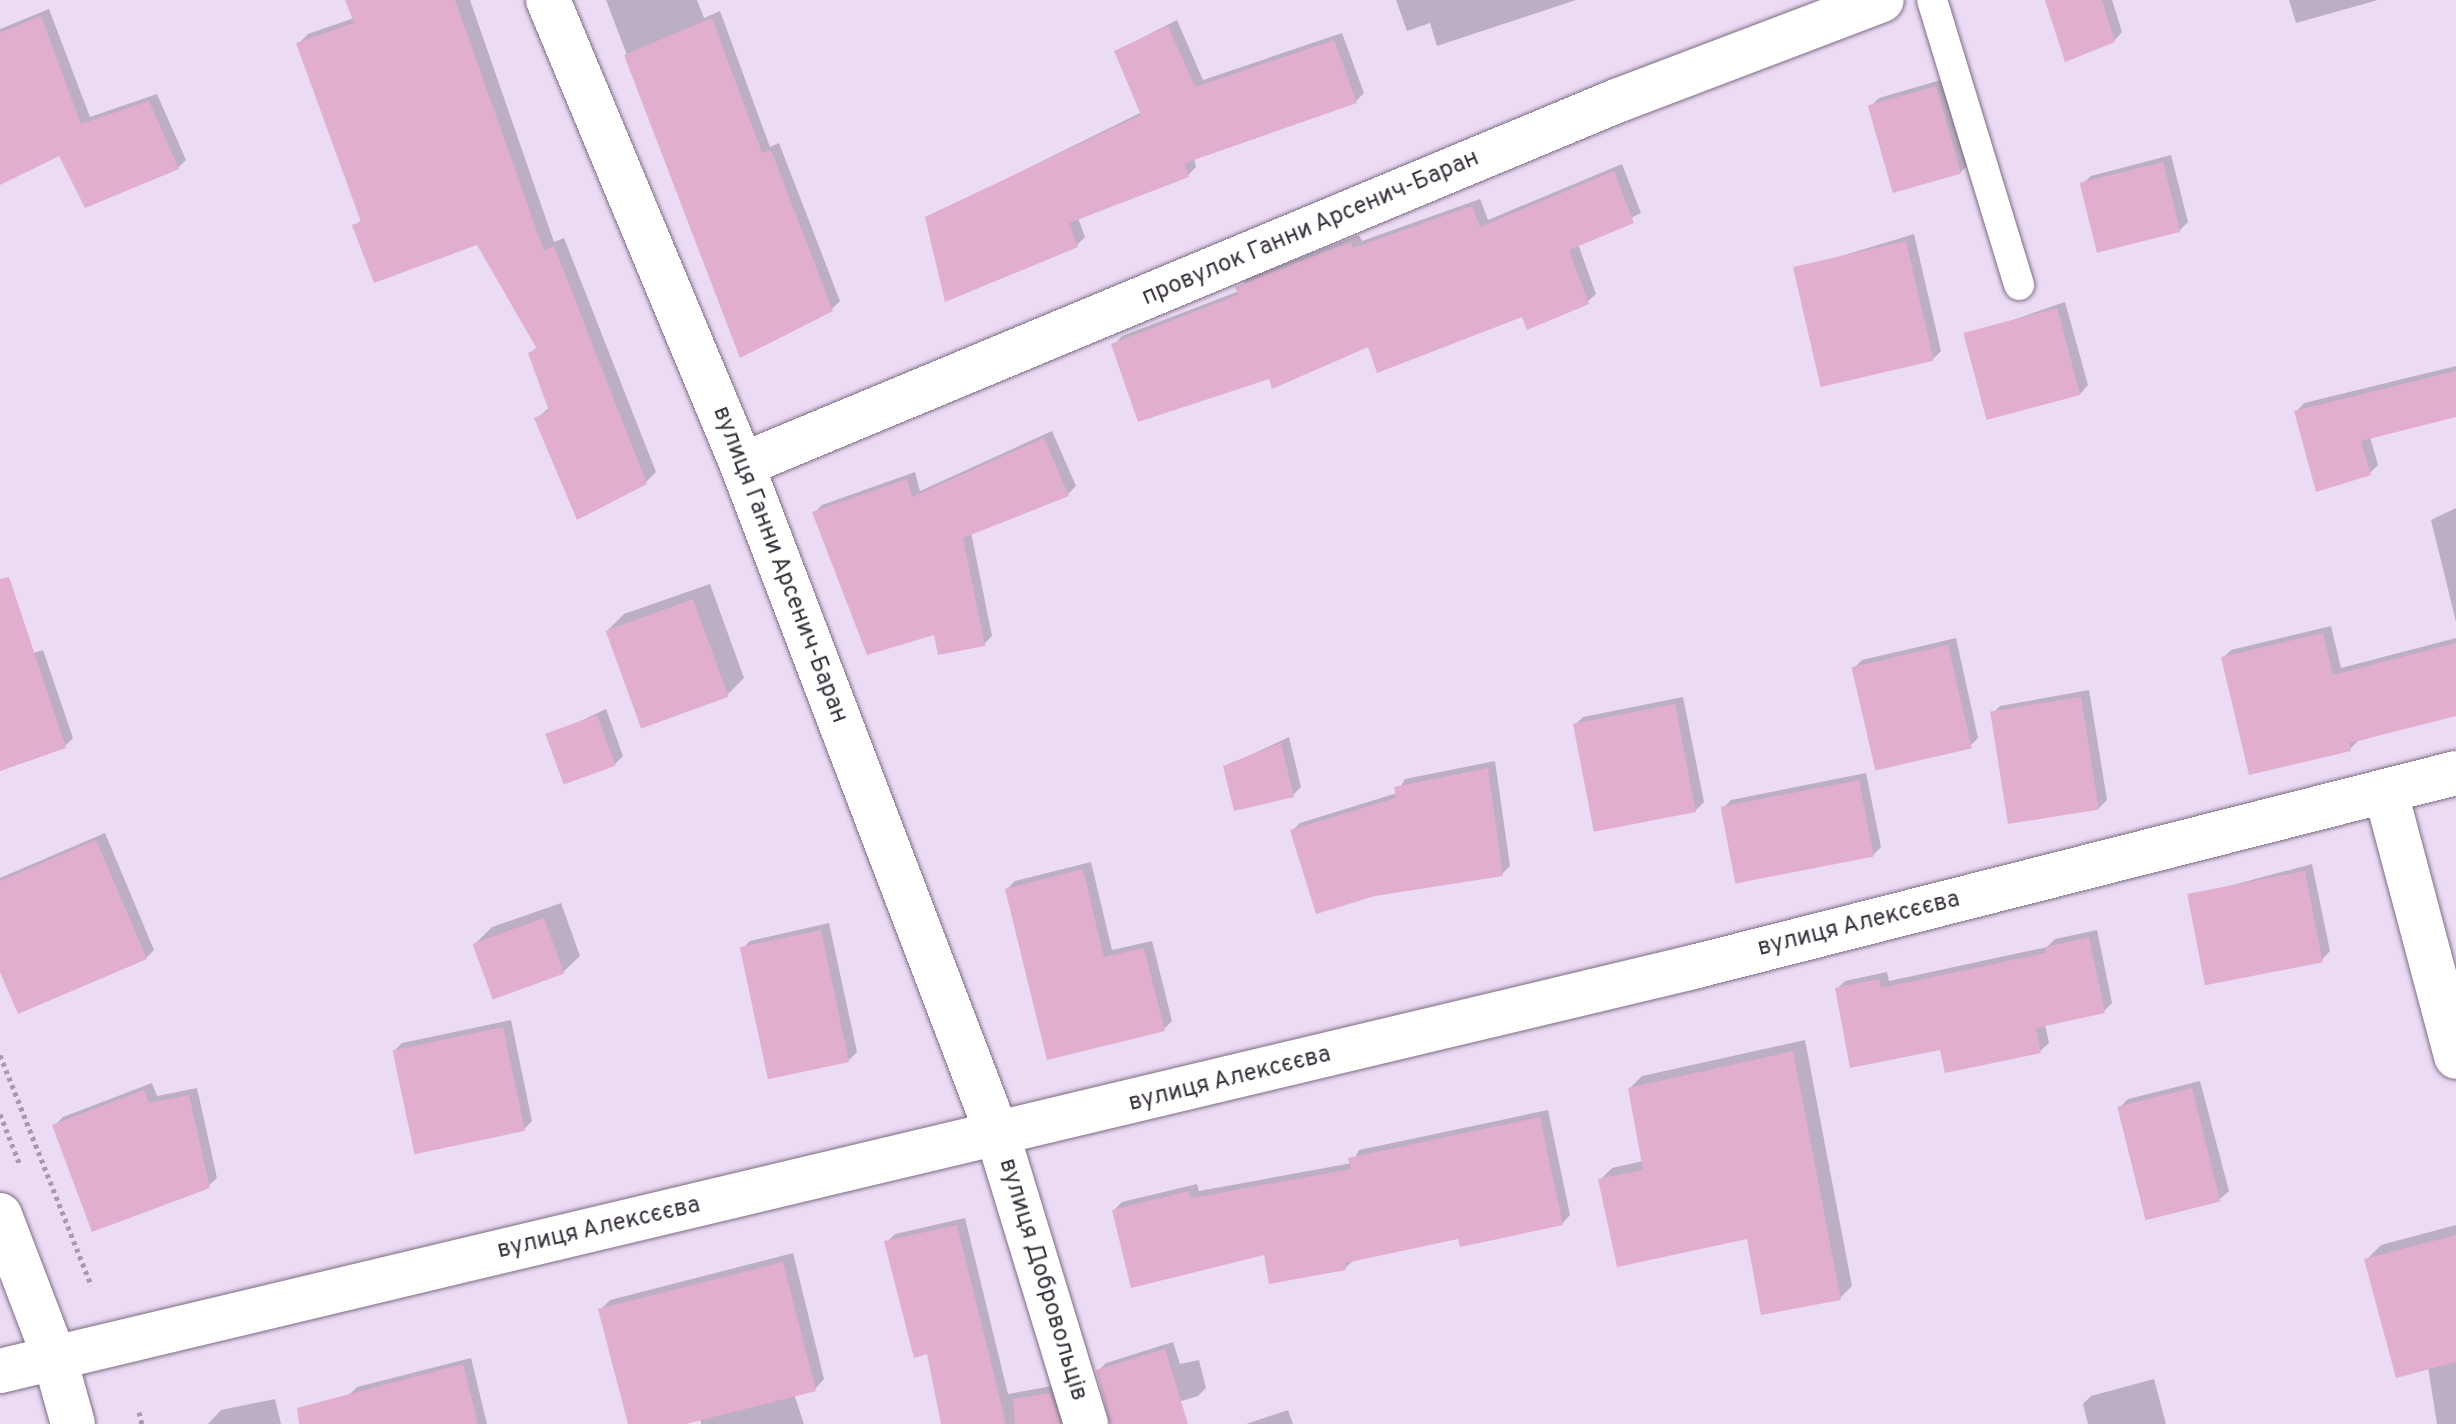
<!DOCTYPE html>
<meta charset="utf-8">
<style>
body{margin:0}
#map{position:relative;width:2456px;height:1424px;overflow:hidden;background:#ecdbf4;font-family:Overpass,sans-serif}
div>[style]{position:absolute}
.shadow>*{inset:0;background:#0003}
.building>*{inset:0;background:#e1aece;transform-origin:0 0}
.path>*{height:5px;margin-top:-2.5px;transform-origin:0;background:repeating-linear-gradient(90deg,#a79aad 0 4px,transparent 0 8px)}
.roads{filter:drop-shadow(0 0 2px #7d6d84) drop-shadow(0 0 2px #7d6d84)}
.service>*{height:30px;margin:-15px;padding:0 15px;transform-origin:15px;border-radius:15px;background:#fff}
.minor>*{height:44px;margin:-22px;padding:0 22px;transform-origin:22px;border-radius:22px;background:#fff}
.secondary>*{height:44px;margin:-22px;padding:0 22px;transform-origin:22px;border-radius:22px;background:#fff}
span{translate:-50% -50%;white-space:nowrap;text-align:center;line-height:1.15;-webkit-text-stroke:7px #fff;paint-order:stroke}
.street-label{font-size:24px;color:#3c353f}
</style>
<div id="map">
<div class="shadow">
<div style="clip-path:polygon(348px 0,470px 0,554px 242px,564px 238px,656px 472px,646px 482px,537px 418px,550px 407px,530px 354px,537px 347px,478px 242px,355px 226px,362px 219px,298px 44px,308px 34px,354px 18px)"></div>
<div style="clip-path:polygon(606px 0,697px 0,704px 18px,720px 11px,770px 147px,779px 143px,840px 301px,832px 309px,741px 355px)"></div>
<div style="clip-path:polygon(1396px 0,1576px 0,1437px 46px,1430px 23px,1407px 31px)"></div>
<div style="clip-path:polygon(2047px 0,2112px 0,2122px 32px,2114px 41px)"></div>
<div style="clip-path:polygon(2289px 0,2378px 0,2296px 23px)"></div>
<div style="clip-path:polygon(49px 9px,90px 117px,157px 94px,186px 160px,178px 168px,60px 153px,0 182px,0 29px)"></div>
<div style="clip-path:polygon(1177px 20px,1203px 80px,1342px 33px,1364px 93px,1356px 101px,1194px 158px,1196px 167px,1188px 175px,1078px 218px,1085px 237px,1077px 245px,927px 218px,1142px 112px,1116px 51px)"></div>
<div style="clip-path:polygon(1944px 79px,1969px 164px,1960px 173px,1871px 106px,1879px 98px)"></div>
<div style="clip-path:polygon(2171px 155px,2188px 222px,2179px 231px,2082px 184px,2091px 176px)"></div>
<div style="clip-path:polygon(1622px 164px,1641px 213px,1578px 244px,1596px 294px,1587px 302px,1369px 344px,1270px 377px,1114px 345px,1122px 336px,1239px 291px,1246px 279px,1359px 235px,1362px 241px,1480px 199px,1488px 220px)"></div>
<div style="clip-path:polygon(1914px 234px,1941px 351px,1933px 359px,1797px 275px,1805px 267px)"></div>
<div style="clip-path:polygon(2065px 302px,2088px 385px,2080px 394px,1967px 341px,1975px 333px)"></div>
<div style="clip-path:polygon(2456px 366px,2456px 415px,2370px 437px,2378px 465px,2370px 473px,2296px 412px,2304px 403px)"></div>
<div style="clip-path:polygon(1052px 431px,1076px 486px,1068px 494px,971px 532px,992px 636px,984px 644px,935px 632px,814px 513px,822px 505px,915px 472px,920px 491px)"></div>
<div style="clip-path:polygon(2456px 508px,2456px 622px,2431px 520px)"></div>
<div style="clip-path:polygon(710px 584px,744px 678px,727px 695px,607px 631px,624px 614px)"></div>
<div style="clip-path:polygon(2331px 626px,2341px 668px,2456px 638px,2456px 714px,2358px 741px,2350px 749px,2223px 658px,2231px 650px)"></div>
<div style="clip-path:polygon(0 630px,16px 659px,43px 650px,73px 738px,65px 746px,0 768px)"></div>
<div style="clip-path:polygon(1956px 638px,1978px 738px,1970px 746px,1854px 668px,1862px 660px)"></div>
<div style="clip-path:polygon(2089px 690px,2107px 800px,2098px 809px,1992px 714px,2000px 706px)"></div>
<div style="clip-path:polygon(1683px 697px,1704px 802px,1695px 811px,1575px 725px,1583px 717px)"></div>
<div style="clip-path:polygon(606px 709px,623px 756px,615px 764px,564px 780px,549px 736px)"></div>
<div style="clip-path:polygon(1289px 737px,1301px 787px,1293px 795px,1225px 767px)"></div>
<div style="clip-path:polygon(1495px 761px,1510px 866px,1502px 874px,1292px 831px,1300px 823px,1397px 793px,1405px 779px)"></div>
<div style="clip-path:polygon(1866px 773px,1881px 847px,1873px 855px,1723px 808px,1731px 800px)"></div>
<div style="clip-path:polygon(105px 833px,154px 950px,146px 958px,0 967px,0 878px)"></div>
<div style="clip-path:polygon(1091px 862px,1112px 950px,1152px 941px,1172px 1021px,1164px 1029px,1007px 889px,1015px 881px)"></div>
<div style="clip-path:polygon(2312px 864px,2330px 951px,2322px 960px,2191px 902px,2199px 894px)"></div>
<div style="clip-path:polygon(561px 903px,580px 956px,563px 972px,475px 944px,492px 927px)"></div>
<div style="clip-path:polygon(829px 923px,857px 1052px,849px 1060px,742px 949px,750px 941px)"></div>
<div style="clip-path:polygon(2097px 930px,2112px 1003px,2104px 1011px,2045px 1024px,2049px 1043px,2040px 1051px,1942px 1047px,1837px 989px,1845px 981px,1887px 972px,1889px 981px,2047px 947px,2055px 939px)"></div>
<div style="clip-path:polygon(511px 1020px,532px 1121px,524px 1129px,394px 1051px,402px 1043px)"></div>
<div style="clip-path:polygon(1805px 1040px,1852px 1286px,1840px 1298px,1749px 1236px,1600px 1180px,1612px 1168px,1643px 1161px,1630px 1088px,1642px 1076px)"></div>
<div style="clip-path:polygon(2200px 1081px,2229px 1191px,2220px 1199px,2119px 1108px,2128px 1099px)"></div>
<div style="clip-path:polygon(152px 1083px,157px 1096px,197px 1088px,217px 1178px,208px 1186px,55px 1125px,63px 1117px)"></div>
<div style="clip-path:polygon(1548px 1110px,1570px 1215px,1562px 1224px,1460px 1236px,1354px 1260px,1345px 1268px,1265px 1253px,1114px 1210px,1122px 1202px,1197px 1184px,1199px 1191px,1352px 1163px,1359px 1150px)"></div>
<div style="clip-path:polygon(965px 1218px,1008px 1394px,1058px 1385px,1072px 1424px,943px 1424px,929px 1352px,887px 1242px,895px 1234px)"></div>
<div style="clip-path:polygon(2456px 1225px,2456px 1424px,2437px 1424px,2428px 1367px,2366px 1260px,2381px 1245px)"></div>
<div style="clip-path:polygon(793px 1253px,824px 1379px,815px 1389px,794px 1394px,804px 1424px,701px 1424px,700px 1418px,630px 1424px,600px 1310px,610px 1300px)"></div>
<div style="clip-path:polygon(1173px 1342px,1180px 1364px,1199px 1360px,1206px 1388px,1198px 1396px,1112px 1422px,1098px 1371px,1106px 1363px)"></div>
<div style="clip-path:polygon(471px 1358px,487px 1424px,356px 1424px,349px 1395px,357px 1387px)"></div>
<div style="clip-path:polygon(2154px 1379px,2166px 1424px,2088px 1424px,2083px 1404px,2091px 1396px)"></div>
<div style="clip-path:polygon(275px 1399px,281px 1424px,208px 1424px,221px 1410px)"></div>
<div style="clip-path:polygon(1288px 1410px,1293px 1424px,1246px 1424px)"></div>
</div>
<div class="building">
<div style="clip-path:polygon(345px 0,455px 0,544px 251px,554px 246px,647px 484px,577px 520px,534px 418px,549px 411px,528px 353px,537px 349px,477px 245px,374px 283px,352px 225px,361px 222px,296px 43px,354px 23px)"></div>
<div style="clip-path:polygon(2045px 0,2102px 0,2115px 42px,2065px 62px)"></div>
<div style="clip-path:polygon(41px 16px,81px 124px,149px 101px,179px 169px,85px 208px,59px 156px,0 185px,0 33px)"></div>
<div style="clip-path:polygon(712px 18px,762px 153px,771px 150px,833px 311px,740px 358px,624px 55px)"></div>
<div style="clip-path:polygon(1168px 26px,1195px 87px,1334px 40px,1357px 103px,1185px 163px,1189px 177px,1069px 223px,1078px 247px,945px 302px,925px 217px,1141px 115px,1114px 51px)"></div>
<div style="left:1936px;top:86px;width:91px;height:71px;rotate:74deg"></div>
<div style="left:2163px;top:162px;width:72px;height:86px;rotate:76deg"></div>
<div style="clip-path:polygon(1614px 171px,1634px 223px,1569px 250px,1589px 304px,1527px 330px,1522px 317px,1377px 373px,1368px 347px,1272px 389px,1269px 379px,1138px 422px,1111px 344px,1238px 295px,1235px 287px,1351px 242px,1353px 248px,1472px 206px,1480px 227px)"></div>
<div style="left:1906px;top:241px;width:123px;height:116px;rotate:77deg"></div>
<div style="left:2057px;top:308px;width:90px;height:97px;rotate:75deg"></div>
<div style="clip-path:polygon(2456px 371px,2456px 417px,2361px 441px,2371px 475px,2316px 492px,2294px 411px)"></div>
<div style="clip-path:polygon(1044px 438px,1069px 496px,963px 538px,985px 646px,938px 655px,934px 635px,867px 655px,812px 512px,907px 479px,912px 497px)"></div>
<div style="clip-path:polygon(9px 577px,66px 748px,0 771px,0 579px)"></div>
<div style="left:693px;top:599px;width:104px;height:93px;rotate:70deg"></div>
<div style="clip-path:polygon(2323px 633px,2333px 675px,2456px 643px,2456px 716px,2349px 743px,2351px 751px,2249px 775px,2221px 657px)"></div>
<div style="left:1948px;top:645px;width:106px;height:99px;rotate:77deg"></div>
<div style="left:2081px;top:697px;width:114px;height:92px;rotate:81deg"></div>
<div style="left:1675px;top:704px;width:110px;height:104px;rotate:79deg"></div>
<div style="left:597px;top:715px;width:54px;height:55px;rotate:70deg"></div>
<div style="clip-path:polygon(1281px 743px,1294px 797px,1234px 811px,1223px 766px)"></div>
<div style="clip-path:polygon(1488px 768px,1503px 876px,1375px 896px,1316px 914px,1290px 830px,1396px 798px,1394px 787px)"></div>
<div style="left:1859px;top:780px;width:78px;height:141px;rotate:79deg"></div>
<div style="clip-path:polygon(96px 840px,147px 959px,18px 1014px,0 972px,0 881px)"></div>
<div style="clip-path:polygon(1083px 869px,1104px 957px,1144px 948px,1165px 1031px,1047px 1060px,1005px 889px)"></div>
<div style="left:2305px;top:871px;width:93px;height:120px;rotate:79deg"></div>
<div style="left:544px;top:918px;width:59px;height:76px;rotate:70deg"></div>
<div style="left:821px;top:930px;width:135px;height:83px;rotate:78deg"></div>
<div style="clip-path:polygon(2089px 937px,2105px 1013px,2036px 1028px,2041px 1053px,1945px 1073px,1940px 1050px,1850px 1068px,1835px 988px,1879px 979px,1881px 988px,2046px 953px,2045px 947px)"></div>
<div style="left:503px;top:1027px;width:106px;height:113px;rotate:78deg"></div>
<div style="clip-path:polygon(1793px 1051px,1841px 1300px,1761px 1315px,1747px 1239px,1617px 1267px,1598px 1179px,1643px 1170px,1628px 1088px)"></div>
<div style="left:2192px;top:1088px;width:117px;height:77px;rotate:76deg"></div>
<div style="clip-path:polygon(144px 1090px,149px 1103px,189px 1095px,210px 1188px,92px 1232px,52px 1125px)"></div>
<div style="clip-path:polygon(1540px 1117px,1563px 1225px,1460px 1247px,1458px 1239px,1345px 1263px,1346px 1270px,1269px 1284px,1264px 1255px,1131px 1288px,1112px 1210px,1189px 1191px,1191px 1198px,1351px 1169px,1348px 1158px)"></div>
<div style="clip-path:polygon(957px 1225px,1006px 1424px,941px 1424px,927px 1354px,914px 1358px,884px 1241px)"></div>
<div style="clip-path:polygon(2456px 1235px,2456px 1362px,2396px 1378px,2364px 1259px)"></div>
<div style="clip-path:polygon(783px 1262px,816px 1391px,686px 1424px,628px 1424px,598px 1309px)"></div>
<div style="clip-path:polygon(1165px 1349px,1188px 1424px,1110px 1424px,1096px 1370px)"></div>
<div style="clip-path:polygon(463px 1364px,478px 1424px,299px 1424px,297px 1408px)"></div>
<div style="clip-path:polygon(1050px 1393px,1060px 1424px,1015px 1424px,1013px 1399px)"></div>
</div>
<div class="path">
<div style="left:0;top:1055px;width:247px;rotate:68.4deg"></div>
<div style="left:0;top:1114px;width:55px;rotate:68.6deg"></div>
<div style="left:139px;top:1412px;width:12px;rotate:76deg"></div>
</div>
<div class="roads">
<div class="service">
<div style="left:1932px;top:0;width:298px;rotate:73deg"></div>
</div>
<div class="minor">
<div style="left:548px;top:0;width:504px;rotate:67.35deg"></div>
<div style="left:742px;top:465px;width:718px;rotate:69.12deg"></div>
<div style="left:998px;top:1136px;width:301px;rotate:73deg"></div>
<div style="left:742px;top:465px;width:950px;rotate:-22.6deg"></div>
<div style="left:1619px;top:100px;width:281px;rotate:-20.8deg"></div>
<div style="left:2386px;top:793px;width:273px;rotate:75.1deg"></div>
<div style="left:0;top:1371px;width:1745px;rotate:-13.42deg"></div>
<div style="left:1697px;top:966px;width:783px;rotate:-14.27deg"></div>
</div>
<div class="secondary">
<div style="left:0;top:1215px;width:154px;rotate:69.1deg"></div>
<div style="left:55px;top:1359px;width:67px;rotate:74.5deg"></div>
</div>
</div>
<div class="street-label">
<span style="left:1311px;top:229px;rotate:-23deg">провулок Ганни Арсенич-Баран</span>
<span style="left:779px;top:565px;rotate:69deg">вулиця Ганни Арсенич-Баран</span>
<span style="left:1859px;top:925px;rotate:-14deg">вулиця Алексєєва</span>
<span style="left:1230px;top:1080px;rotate:-14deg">вулиця Алексєєва</span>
<span style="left:599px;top:1229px;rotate:-13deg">вулиця Алексєєва</span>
<span style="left:1042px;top:1280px;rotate:73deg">вулиця Добровольців</span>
</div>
</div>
